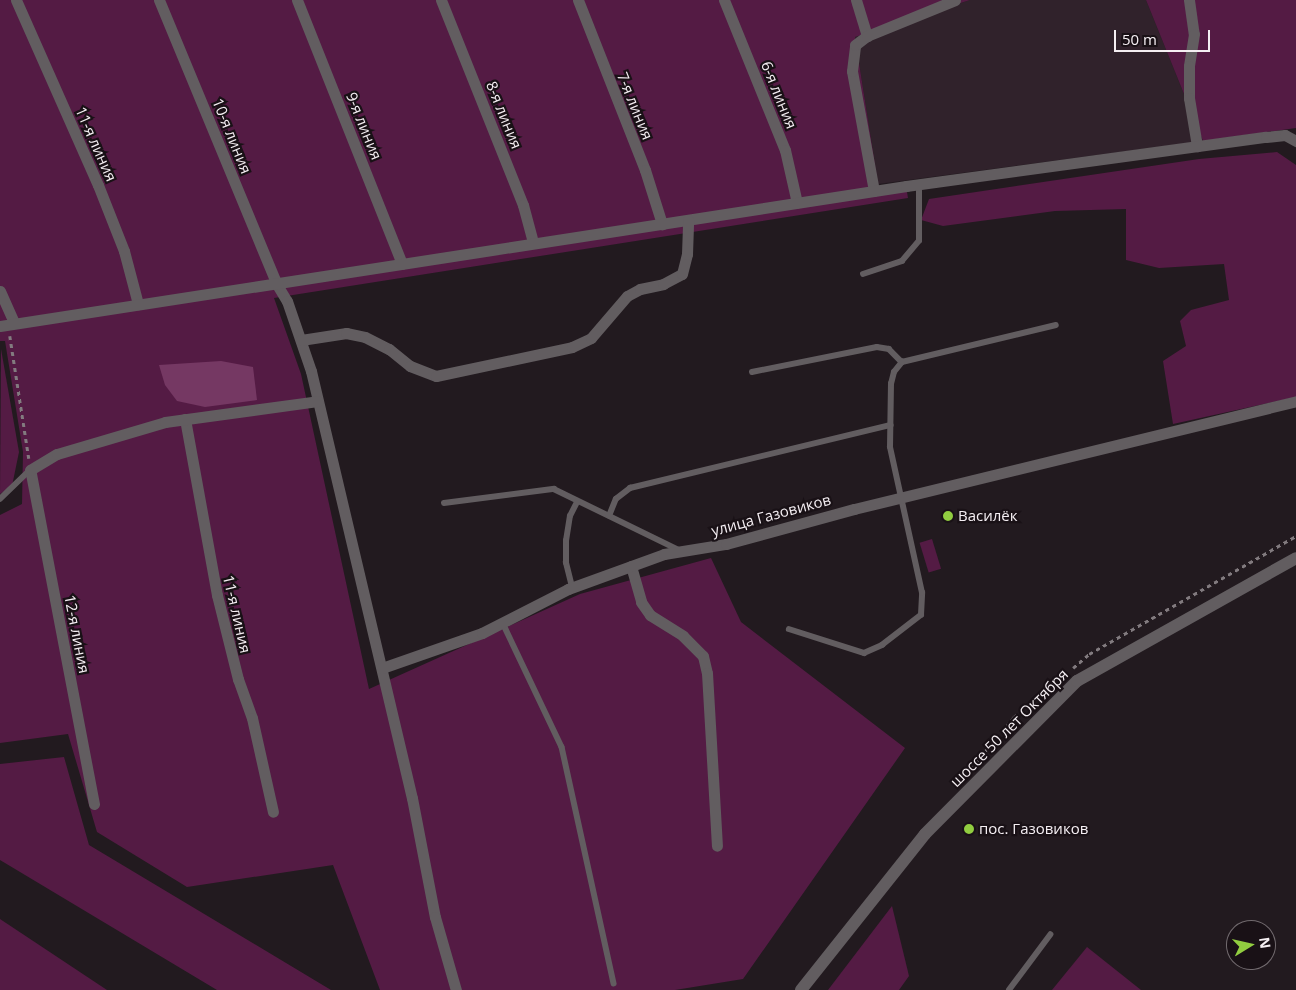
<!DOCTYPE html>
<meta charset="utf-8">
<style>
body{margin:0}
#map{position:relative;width:1296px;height:990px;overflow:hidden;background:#221a1f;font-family:"Open Sans",sans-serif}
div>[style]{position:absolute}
.built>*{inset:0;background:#30222b}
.green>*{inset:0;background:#541b44;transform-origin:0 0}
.water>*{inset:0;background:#753863}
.path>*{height:2.5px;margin-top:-1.25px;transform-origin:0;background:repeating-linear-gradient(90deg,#827b7f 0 4px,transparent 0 8px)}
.service>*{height:5.5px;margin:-2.75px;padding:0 2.75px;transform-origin:2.75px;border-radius:2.75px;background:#625d60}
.minor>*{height:11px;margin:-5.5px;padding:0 5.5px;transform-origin:5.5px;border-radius:5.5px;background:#625d60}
.tertiary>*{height:12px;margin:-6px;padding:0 6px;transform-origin:6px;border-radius:6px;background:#625d60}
.dots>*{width:14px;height:14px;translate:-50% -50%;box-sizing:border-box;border:2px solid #191116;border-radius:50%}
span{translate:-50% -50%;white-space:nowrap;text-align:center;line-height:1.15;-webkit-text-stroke:4.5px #191116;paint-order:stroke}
.street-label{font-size:15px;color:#f5eff3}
.poi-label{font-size:15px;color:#f5eff3}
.left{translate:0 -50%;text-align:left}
.north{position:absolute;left:1226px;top:920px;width:50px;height:50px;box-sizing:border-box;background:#191116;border:1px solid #716a6e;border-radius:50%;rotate:81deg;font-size:14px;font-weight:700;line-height:20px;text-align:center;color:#f5eff3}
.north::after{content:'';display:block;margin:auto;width:18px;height:22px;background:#91cd40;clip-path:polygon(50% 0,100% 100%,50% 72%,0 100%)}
.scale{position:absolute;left:1114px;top:30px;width:96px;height:22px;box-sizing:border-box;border:2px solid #f5eff3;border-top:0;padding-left:6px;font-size:15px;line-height:18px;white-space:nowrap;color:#f5eff3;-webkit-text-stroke:4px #191116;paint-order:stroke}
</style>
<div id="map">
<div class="built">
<div style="clip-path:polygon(970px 0,1146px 0,1203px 141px,878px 184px,855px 37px)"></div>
</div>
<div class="green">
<div style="clip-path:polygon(0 0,970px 0,855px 37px,879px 190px,906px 186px,908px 198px,274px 298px,301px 374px,369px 689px,580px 594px,711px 558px,741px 622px,905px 748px,743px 979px,675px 990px,380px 990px,333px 865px,187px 887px,97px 832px,68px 734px,0 743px,0 515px,22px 504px,23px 452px,5px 341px,0 341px)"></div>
<div style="clip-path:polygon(1146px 0,1296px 0,1296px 128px,1203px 141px)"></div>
<div style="clip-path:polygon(1277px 152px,1296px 165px,1296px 397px,1173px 424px,1163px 361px,1186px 346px,1180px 321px,1191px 310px,1229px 300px,1224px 264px,1159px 268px,1126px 260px,1126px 209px,1055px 211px,943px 226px,921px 220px,929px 199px,1199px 159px)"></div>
<div style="clip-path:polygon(1px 349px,19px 452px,12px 486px,0 494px)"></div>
<div style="left:932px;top:539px;width:31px;height:13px;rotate:73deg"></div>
<div style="clip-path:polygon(64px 757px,89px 845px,331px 990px,217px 990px,0 860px,0 764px)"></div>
<div style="clip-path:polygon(892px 906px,909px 976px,899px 990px,828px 990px)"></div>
<div style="clip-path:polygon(0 919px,107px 990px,0 990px)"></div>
<div style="clip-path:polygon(1087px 947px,1141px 990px,1052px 990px)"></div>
</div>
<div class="water">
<div style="clip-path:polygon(221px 361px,253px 367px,257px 400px,205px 407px,177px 401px,165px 385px,159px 365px)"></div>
</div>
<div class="path">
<div style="left:10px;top:336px;width:124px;rotate:81.2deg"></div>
<div style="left:1073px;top:668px;width:21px;rotate:-41deg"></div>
<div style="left:1089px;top:654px;width:238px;rotate:-29.7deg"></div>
<div style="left:970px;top:769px;width:68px;rotate:-49.8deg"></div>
<div style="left:1014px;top:717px;width:59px;rotate:-40.2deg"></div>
</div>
<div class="service">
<div style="left:863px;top:274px;width:41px;rotate:-18.4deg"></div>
<div style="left:902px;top:261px;width:26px;rotate:-50deg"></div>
<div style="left:919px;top:241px;width:57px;rotate:-90deg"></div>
<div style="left:752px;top:372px;width:127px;rotate:-11.3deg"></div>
<div style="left:877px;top:347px;width:12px;rotate:9deg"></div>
<div style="left:889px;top:349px;width:18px;rotate:45deg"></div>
<div style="left:0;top:499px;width:42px;rotate:-44deg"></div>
<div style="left:444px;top:503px;width:111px;rotate:-7.3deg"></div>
<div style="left:554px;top:489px;width:139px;rotate:26deg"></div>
<div style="left:609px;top:516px;width:18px;rotate:-68deg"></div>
<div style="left:616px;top:499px;width:18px;rotate:-38deg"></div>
<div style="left:630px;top:488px;width:268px;rotate:-13.6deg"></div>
<div style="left:572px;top:587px;width:25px;rotate:-104deg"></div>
<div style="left:566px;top:563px;width:22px;rotate:-90deg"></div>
<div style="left:566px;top:541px;width:25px;rotate:-81deg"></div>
<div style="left:570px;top:516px;width:16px;rotate:-63deg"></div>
<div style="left:503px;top:623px;width:137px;rotate:64.6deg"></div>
<div style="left:562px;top:747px;width:242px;rotate:77.6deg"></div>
<div style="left:789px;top:629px;width:79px;rotate:17.7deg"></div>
<div style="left:864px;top:653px;width:20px;rotate:-24deg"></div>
<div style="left:882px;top:645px;width:49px;rotate:-37.6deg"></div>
<div style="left:921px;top:615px;width:22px;rotate:-87deg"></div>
<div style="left:922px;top:593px;width:149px;rotate:-102.4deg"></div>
<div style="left:890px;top:447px;width:63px;rotate:-89.1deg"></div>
<div style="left:891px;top:384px;width:12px;rotate:-76deg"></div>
<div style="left:894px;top:372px;width:13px;rotate:-51deg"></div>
<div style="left:902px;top:362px;width:158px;rotate:-13.5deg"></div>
<div style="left:1009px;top:990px;width:69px;rotate:-53.3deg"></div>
</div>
<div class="minor">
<div style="left:16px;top:0;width:202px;rotate:66.1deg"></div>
<div style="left:98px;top:185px;width:71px;rotate:68.5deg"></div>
<div style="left:124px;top:251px;width:55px;rotate:75.2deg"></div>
<div style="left:159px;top:0;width:306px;rotate:67.5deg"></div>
<div style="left:276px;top:283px;width:21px;rotate:59deg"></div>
<div style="left:287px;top:301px;width:74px;rotate:71.1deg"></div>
<div style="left:311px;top:371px;width:439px;rotate:76.7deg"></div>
<div style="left:412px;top:798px;width:121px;rotate:79.1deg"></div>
<div style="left:435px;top:917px;width:76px;rotate:74deg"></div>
<div style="left:297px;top:0;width:284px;rotate:68.3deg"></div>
<div style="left:441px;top:0;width:221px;rotate:68.2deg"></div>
<div style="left:523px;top:205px;width:39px;rotate:75deg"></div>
<div style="left:578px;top:0;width:183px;rotate:68.5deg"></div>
<div style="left:645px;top:170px;width:57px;rotate:72.5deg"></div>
<div style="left:724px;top:0;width:162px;rotate:67.9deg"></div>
<div style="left:785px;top:150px;width:54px;rotate:77.2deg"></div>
<div style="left:856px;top:0;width:38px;rotate:73deg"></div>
<div style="left:1189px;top:0;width:34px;rotate:82deg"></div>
<div style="left:1194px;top:34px;width:32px;rotate:99deg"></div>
<div style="left:1189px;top:66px;width:32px;rotate:90deg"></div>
<div style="left:1189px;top:98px;width:49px;rotate:80.5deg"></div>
<div style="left:874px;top:191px;width:122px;rotate:-100.4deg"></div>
<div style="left:852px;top:71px;width:26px;rotate:-83deg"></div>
<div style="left:855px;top:45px;width:15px;rotate:-37deg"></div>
<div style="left:867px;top:36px;width:95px;rotate:-22.2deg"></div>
<div style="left:0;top:291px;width:35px;rotate:66deg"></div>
<div style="left:0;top:326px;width:917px;rotate:-8.78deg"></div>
<div style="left:906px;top:186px;width:363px;rotate:-7.8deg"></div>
<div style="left:1266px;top:137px;width:19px;rotate:-6deg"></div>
<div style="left:1285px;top:135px;width:13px;rotate:29deg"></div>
<div style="left:301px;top:340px;width:46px;rotate:-8.8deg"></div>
<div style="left:346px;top:333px;width:19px;rotate:12deg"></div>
<div style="left:365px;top:337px;width:27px;rotate:27deg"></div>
<div style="left:389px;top:349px;width:27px;rotate:39deg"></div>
<div style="left:410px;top:366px;width:28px;rotate:21deg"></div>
<div style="left:436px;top:376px;width:139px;rotate:-12deg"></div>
<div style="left:572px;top:347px;width:21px;rotate:-25deg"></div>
<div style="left:591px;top:338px;width:55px;rotate:-49.4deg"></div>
<div style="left:627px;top:296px;width:15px;rotate:-28deg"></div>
<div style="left:640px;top:289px;width:24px;rotate:-12deg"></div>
<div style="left:663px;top:284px;width:21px;rotate:-28deg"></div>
<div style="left:682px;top:274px;width:21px;rotate:-76deg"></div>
<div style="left:687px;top:254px;width:34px;rotate:-88deg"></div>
<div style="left:185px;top:419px;width:179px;rotate:79.7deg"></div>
<div style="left:217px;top:595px;width:87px;rotate:76deg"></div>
<div style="left:238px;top:679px;width:41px;rotate:70.3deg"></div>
<div style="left:252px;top:718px;width:96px;rotate:77.4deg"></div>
<div style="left:631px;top:566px;width:37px;rotate:74deg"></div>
<div style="left:641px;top:602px;width:16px;rotate:55deg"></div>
<div style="left:650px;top:615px;width:39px;rotate:32deg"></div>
<div style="left:683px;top:636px;width:28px;rotate:45deg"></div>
<div style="left:703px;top:656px;width:17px;rotate:77deg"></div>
<div style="left:707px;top:673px;width:173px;rotate:86.7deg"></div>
<div style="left:382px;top:668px;width:106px;rotate:-19.3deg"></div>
<div style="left:482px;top:633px;width:97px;rotate:-27.1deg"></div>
<div style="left:568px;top:589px;width:102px;rotate:-20deg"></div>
<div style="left:664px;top:554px;width:63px;rotate:-9.2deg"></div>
<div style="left:726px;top:544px;width:133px;rotate:-15.3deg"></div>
<div style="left:854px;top:509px;width:455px;rotate:-13.7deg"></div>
<div style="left:94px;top:804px;width:340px;rotate:-100.8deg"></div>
<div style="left:30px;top:470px;width:31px;rotate:-31deg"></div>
<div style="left:57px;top:454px;width:113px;rotate:-16.5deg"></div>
<div style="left:165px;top:422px;width:154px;rotate:-7.8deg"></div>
</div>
<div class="tertiary">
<div style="left:801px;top:990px;width:199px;rotate:-51.5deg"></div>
<div style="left:925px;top:834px;width:216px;rotate:-45.2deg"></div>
<div style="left:1077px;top:681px;width:251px;rotate:-29.3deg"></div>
</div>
<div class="dots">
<div style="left:948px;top:516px;background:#91cd40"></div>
<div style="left:969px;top:829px;background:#91cd40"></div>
</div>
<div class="street-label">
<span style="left:779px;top:95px;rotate:68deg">6-я линия</span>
<span style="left:635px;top:106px;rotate:68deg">7-я линия</span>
<span style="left:504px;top:115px;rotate:68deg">8-я линия</span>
<span style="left:364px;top:126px;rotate:68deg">9-я линия</span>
<span style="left:232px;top:136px;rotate:68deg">10-я линия</span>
<span style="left:96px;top:144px;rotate:66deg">11-я линия</span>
<span style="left:771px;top:515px;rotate:-15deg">улица Газовиков</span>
<span style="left:237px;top:614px;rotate:77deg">11-я линия</span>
<span style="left:77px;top:634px;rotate:79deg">12-я линия</span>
<span style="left:1009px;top:728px;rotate:-45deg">шоссе 50 лет Октября</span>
</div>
<div class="poi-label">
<span class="left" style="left:958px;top:516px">Василёк</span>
<span class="left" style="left:979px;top:829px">пос. Газовиков</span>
</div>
<div class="north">N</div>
<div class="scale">50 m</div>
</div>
